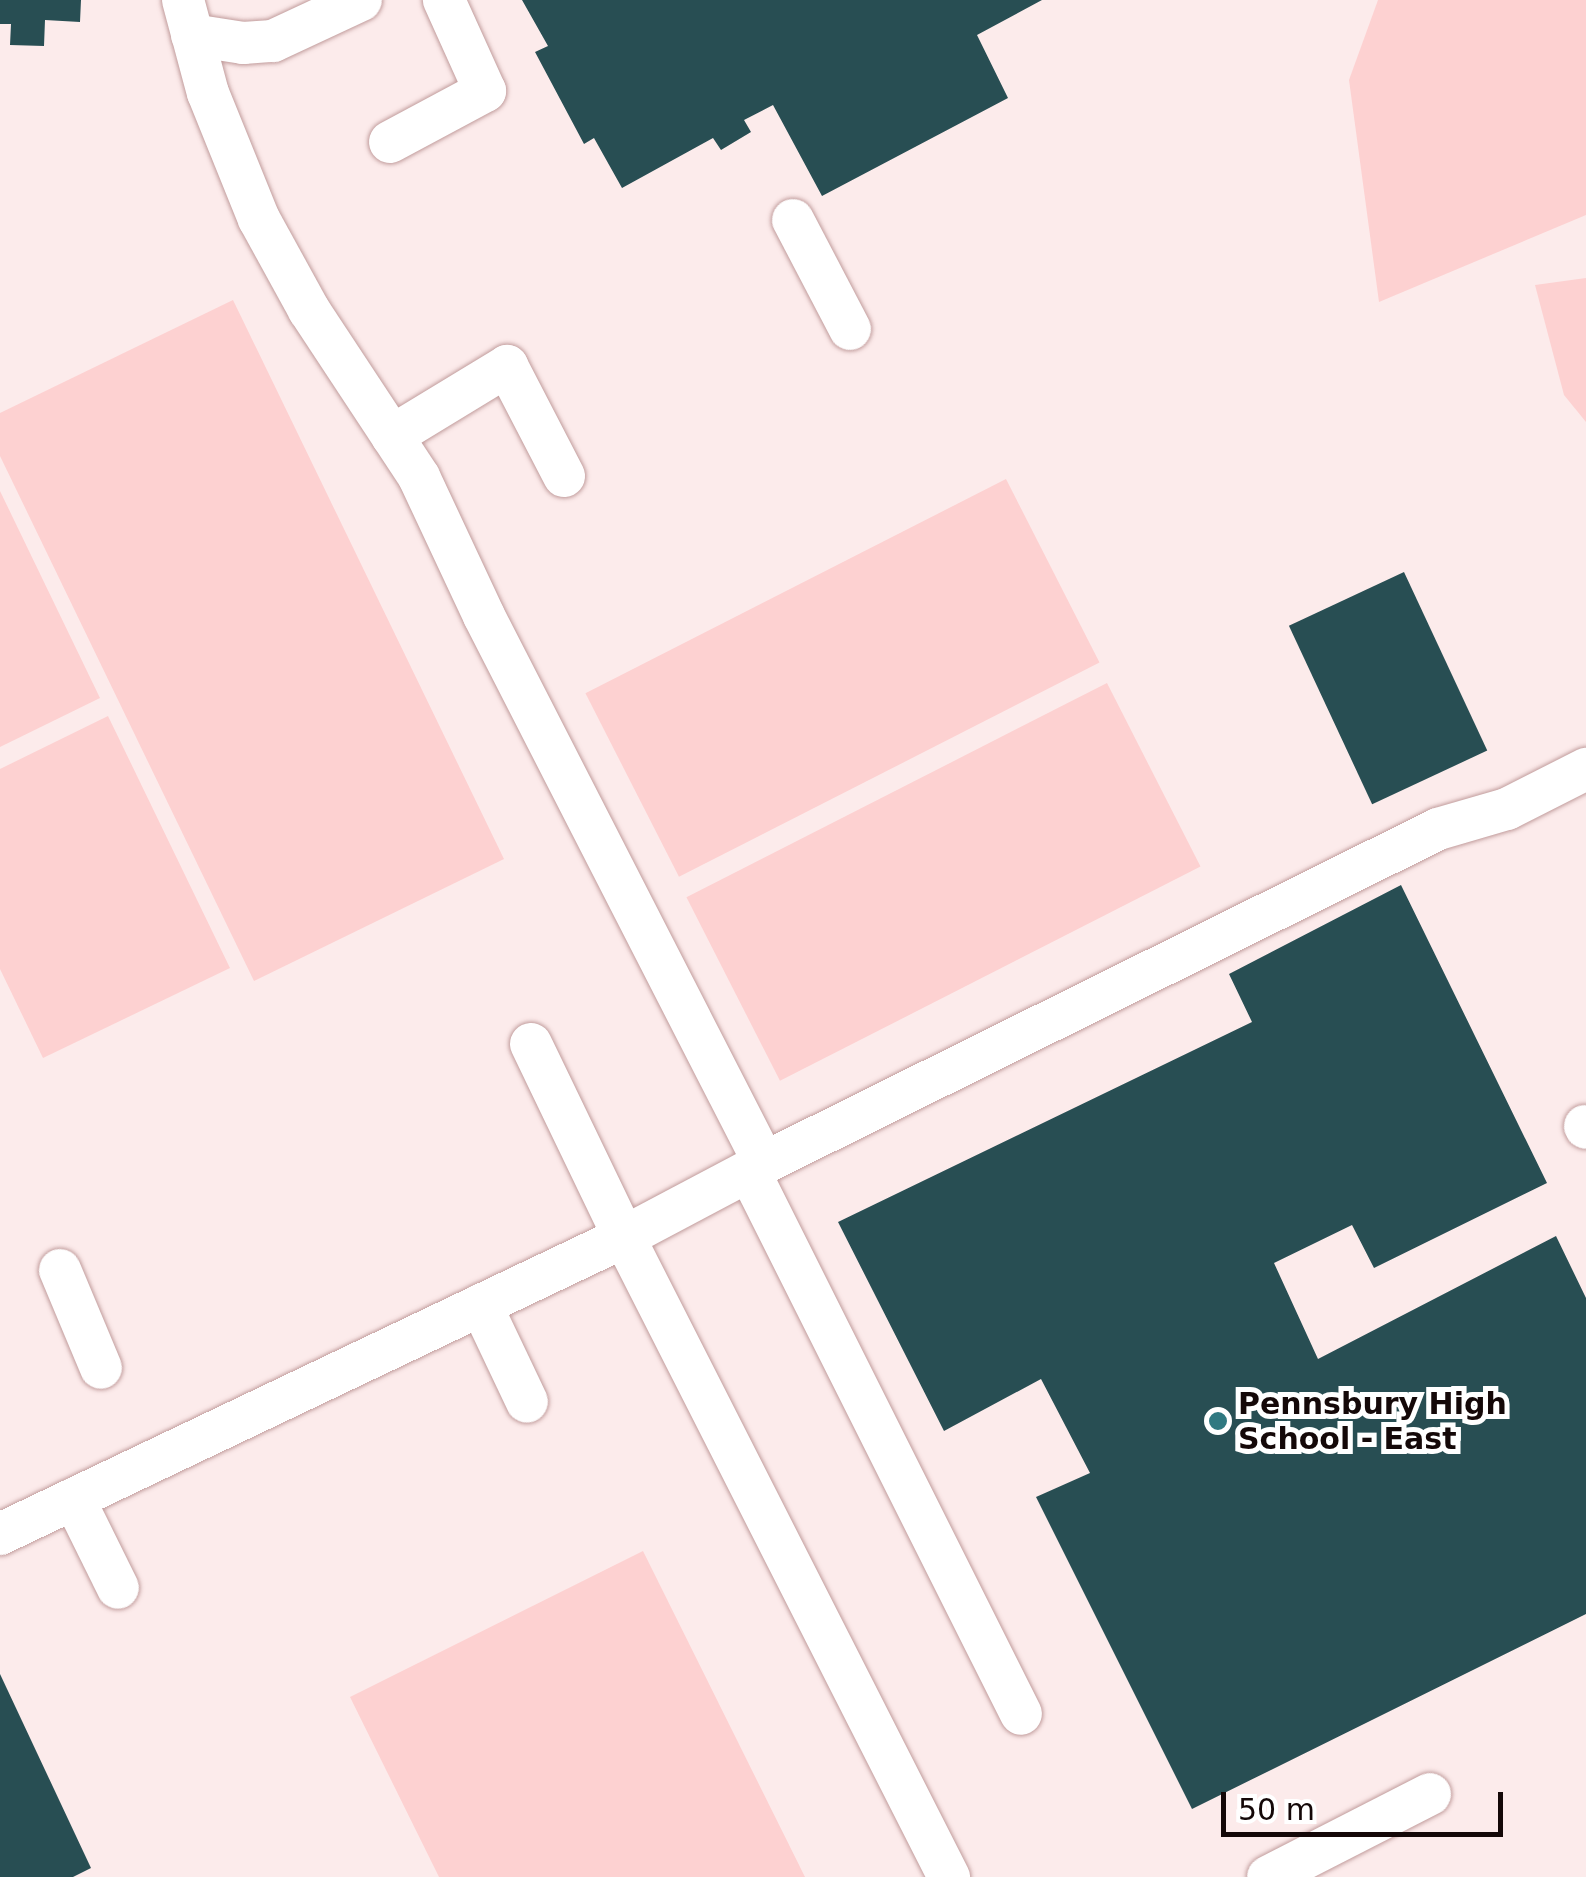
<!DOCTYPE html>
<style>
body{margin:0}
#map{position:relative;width:1586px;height:1877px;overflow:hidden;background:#fcebeb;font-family:"DejaVu Sans",sans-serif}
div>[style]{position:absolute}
.green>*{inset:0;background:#fdd1d1;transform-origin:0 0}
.building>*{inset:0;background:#284e53;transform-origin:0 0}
.roads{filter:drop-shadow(0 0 2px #c19c9c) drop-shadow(0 0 2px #c19c9c)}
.minor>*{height:42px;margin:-21px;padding:0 21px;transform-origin:21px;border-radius:21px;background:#fff}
.dots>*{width:28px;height:28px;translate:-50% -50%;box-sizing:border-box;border:5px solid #fff;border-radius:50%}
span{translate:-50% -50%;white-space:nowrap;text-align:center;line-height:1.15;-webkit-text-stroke:10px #fff;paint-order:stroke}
.poi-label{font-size:30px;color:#140808;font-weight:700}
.left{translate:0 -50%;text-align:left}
.scale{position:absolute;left:1221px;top:1792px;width:282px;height:45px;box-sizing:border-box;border:5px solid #140808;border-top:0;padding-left:12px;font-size:30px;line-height:35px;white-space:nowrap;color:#140808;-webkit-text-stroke:8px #fff;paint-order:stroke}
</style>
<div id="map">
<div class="green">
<div style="clip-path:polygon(1378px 0,1586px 0,1586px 215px,1379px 302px,1349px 80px)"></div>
<div style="clip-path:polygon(1586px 278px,1586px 422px,1564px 395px,1535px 285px)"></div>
<div style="clip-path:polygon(233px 300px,504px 859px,254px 981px,0 456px,0 413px)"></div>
<div style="left:1006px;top:479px;width:206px;height:472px;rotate:63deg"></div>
<div style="clip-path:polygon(0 491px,100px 698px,0 747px)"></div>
<div style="left:1107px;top:683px;width:206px;height:472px;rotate:63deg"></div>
<div style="clip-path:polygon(108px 716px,230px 968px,43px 1058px,0 969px,0 769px)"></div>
<div style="clip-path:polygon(643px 1551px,805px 1877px,439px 1877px,350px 1697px)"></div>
</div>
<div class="building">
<div style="clip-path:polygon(0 0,81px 0,80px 22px,45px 20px,44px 46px,10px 45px,11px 24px,0 24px)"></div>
<div style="clip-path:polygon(522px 0,1042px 0,977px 35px,1008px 98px,822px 196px,773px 105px,744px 120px,751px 132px,721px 150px,713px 138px,622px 188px,594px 138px,584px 144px,535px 52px,548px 46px)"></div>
<div style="left:1404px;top:572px;width:197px;height:127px;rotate:65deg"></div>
<div style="clip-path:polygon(1401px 885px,1547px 1183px,1374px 1268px,1352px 1225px,1274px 1263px,1318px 1359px,1556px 1236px,1586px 1298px,1586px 1614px,1192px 1809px,1036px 1497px,1090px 1473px,1041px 1379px,944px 1431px,838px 1222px,1252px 1022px,1229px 974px)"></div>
<div style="clip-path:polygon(0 1674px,91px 1868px,73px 1877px,0 1877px)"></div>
</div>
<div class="roads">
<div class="minor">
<div style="left:183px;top:0;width:96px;rotate:75deg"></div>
<div style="left:208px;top:93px;width:136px;rotate:68deg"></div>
<div style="left:259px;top:219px;width:104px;rotate:61.2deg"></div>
<div style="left:309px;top:310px;width:200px;rotate:56.6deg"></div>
<div style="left:419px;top:477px;width:153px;rotate:64.9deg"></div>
<div style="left:484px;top:616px;width:614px;rotate:62.89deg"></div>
<div style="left:192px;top:35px;width:52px;rotate:8.9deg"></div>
<div style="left:243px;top:43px;width:30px;rotate:-4deg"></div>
<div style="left:273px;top:41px;width:97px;rotate:-25deg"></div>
<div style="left:390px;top:142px;width:108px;rotate:-28.2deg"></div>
<div style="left:485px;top:91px;width:100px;rotate:-114.3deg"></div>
<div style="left:793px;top:220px;width:123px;rotate:62.4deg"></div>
<div style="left:392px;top:436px;width:135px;rotate:-31.3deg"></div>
<div style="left:507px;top:366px;width:124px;rotate:62.6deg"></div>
<div style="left:531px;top:1044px;width:214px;rotate:64.3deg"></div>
<div style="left:624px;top:1237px;width:718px;rotate:63.08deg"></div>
<div style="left:1585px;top:1126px;width:2px;rotate:63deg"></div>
<div style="left:749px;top:1171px;width:607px;rotate:63.39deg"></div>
<div style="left:60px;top:1270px;width:106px;rotate:67.3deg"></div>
<div style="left:481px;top:1305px;width:107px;rotate:64.6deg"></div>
<div style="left:74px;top:1499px;width:99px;rotate:63.7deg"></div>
<div style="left:0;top:1534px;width:691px;rotate:-25.45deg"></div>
<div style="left:624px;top:1237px;width:158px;rotate:-27.9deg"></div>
<div style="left:764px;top:1163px;width:752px;rotate:-26.36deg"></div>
<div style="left:1438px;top:829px;width:72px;rotate:-16.2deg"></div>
<div style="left:1507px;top:809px;width:89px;rotate:-26.9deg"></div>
<div style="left:1268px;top:1877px;width:182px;rotate:-27.1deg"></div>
</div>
</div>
<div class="dots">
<div style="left:1218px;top:1421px;background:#307981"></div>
</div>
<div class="poi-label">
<span class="left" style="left:1238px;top:1421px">Pennsbury High<br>School - East</span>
</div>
<div class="scale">50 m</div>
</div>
